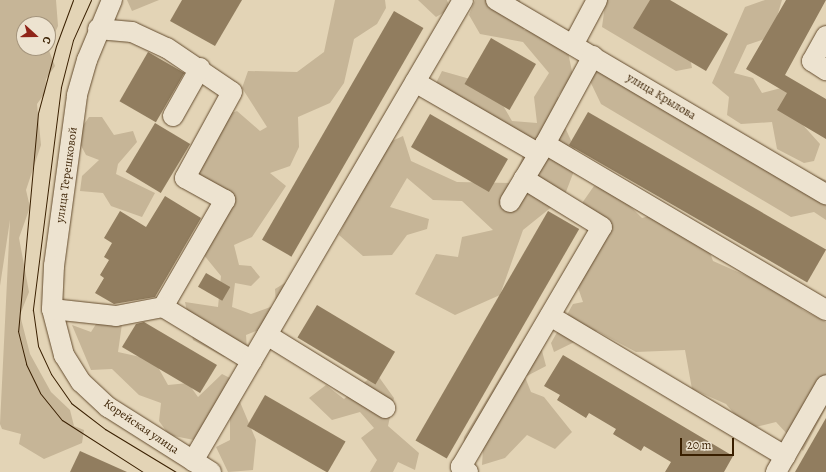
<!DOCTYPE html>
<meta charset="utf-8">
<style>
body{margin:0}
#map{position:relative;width:826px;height:472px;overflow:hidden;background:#e3d4b6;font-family:Alegreya,serif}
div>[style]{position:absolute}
.green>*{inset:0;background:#c6b597}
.building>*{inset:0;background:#917d5f;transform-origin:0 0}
.roads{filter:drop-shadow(0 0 1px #644c2e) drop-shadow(0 0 1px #644c2e)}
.minor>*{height:20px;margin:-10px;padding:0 10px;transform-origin:10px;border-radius:10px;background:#ede3d0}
.tram>*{height:1px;margin:-0.5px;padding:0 0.5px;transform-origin:0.5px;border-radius:0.5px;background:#391f00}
span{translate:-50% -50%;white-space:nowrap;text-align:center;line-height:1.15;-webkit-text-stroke:4px #ede3d0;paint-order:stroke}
.street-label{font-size:12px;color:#391f00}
.north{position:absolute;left:16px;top:16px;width:40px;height:40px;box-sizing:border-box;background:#ede3d0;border:1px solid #a5957d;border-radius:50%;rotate:111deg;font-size:11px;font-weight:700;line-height:16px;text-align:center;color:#391f00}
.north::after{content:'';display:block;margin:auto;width:14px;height:18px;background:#8f2418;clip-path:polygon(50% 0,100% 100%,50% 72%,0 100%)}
.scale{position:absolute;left:680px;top:438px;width:54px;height:18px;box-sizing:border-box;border:2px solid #391f00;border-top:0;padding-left:5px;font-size:12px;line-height:14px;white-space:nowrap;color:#391f00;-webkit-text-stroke:3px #ede3d0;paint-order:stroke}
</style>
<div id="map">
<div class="green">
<div style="clip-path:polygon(evenodd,0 0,56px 0,58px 26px,48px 48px,55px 66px,46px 79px,45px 93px,37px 104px,41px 145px,26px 190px,30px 207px,19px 238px,29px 292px,20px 315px,30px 354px,51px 392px,70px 410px,74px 426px,84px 430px,82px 443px,44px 459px,19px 444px,21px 434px,2px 429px,0 424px,10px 220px,0 286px,0 0,24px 24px,48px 24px,48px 48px,24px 48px,24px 24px)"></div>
<div style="clip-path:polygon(127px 0,159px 0,132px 11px)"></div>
<div style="clip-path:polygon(335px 0,385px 0,386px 8px,377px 24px,354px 39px,344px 83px,330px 103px,298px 117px,299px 147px,290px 166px,270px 173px,286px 186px,252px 237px,234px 245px,239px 265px,251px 266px,260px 277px,251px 286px,235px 283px,232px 307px,251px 314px,276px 305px,275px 289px,288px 281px,282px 321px,246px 335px,247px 349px,224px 357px,193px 340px,185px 302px,218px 307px,221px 276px,203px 254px,226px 212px,194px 192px,208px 122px,237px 111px,260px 131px,267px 127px,242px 88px,248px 71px,297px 72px,324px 52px)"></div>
<div style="clip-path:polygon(418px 0,447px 0,450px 9px,436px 17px)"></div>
<div style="clip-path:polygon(475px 0,520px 0,524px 30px,563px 29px,573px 76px,558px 96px,563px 123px,579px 158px,564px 197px,523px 230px,500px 295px,455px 315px,415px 294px,436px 254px,458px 257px,462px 237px,493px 230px,462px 201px,433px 200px,407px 178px,390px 207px,429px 219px,427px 229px,407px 235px,392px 255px,363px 256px,339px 235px,381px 146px,403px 136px,411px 161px,457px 182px,513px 183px,529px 138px,436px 83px,442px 71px,491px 85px,512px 121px,537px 123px,534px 97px,549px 73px,523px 42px,480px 34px,469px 15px)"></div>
<div style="clip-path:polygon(602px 0,652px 0,690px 57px,692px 68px,676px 71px,602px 27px,605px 5px)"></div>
<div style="clip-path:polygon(765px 0,782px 0,771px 37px,747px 45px,734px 73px,753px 78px,762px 93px,785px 87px,794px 115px,820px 144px,814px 161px,804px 163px,777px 149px,772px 122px,741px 124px,727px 115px,729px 97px,712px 83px,745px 7px)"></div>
<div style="clip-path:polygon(610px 60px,799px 170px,826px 180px,826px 220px,814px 212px,791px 217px,601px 104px,589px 79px)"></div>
<div style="clip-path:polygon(89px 117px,102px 117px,114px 135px,133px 131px,137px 142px,118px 164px,116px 174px,155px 193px,142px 217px,111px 206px,103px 193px,80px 191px,82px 176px,99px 160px,86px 155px,76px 136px)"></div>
<div style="clip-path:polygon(594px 186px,614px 190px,642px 218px,665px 212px,707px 244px,713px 261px,781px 291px,803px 310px,826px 322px,826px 408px,803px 451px,776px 422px,747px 429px,726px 404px,692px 389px,685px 350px,636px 352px,597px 331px,554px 352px,551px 343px,573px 304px,583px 302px,576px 282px,609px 229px,580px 206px)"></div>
<div style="clip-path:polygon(98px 321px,122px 324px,118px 352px,154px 360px,168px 385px,188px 383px,198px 397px,222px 374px,244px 385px,240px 402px,256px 440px,253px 470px,228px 472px,216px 447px,230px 440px,230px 417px,194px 440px,169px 435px,159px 421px,161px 403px,139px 395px,112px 369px,91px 370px,72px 325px,91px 332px)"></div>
<div style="clip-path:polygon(520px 344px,541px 347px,546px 366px,525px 377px,531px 392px,544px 397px,572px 432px,555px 449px,527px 435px,505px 458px,482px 465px,483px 449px,463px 450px,464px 437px)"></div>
<div style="clip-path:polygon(376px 373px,394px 398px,388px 426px,419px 453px,415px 470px,398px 462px,393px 472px,370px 472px,377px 460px,361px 438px,374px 428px,360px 412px,332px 420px,309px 398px,326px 385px,344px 399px)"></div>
</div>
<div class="building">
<div style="clip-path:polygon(182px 0,242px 0,215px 46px,170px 21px)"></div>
<div style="clip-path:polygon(650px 0,670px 0,728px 34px,706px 71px,633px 28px)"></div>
<div style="clip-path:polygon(786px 0,826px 0,785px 75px,826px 99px,826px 139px,777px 110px,787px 93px,746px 69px)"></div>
<div style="left:394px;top:11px;width:34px;height:264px;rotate:30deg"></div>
<div style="left:491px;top:38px;width:52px;height:53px;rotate:30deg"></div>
<div style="left:148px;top:52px;width:42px;height:57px;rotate:30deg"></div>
<div style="left:588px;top:112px;width:275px;height:38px;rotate:30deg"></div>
<div style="left:430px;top:114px;width:90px;height:38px;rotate:30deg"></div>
<div style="left:155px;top:123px;width:41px;height:57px;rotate:31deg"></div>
<div style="clip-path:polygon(165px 196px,201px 218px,155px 297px,114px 304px,95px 293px,104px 278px,100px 275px,109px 260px,104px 257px,112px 243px,104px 238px,120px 211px,146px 227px)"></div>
<div style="left:548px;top:211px;width:36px;height:265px;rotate:30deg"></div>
<div style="left:206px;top:273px;width:28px;height:16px;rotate:30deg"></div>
<div style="left:317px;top:305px;width:91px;height:38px;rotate:31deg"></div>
<div style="clip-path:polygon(144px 322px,217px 365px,200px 393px,122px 347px,136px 324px)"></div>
<div style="clip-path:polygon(563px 355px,733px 456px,724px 472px,665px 472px,671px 462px,644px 446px,641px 451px,613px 434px,616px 429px,589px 413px,586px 418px,557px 400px,560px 395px,544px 386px)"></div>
<div style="left:265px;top:395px;width:93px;height:36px;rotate:30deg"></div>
<div style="clip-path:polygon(826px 418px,826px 472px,795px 472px)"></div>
<div style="clip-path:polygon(80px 451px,127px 472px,70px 472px)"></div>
</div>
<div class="roads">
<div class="minor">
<div style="left:112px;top:0;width:65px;rotate:112.6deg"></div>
<div style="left:87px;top:60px;width:37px;rotate:106deg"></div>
<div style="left:77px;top:96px;width:172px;rotate:97.7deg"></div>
<div style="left:54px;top:266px;width:43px;rotate:92.7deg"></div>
<div style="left:52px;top:309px;width:48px;rotate:75.4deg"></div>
<div style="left:64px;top:355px;width:32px;rotate:58deg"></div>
<div style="left:81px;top:382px;width:37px;rotate:43deg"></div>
<div style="left:108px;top:407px;width:122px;rotate:32.3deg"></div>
<div style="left:496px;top:0;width:383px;rotate:30.5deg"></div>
<div style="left:98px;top:29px;width:34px;rotate:5deg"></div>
<div style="left:132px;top:32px;width:38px;rotate:25deg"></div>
<div style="left:167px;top:48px;width:78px;rotate:34.1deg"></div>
<div style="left:232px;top:92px;width:98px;rotate:118.7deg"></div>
<div style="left:185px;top:178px;width:46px;rotate:28.8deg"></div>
<div style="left:225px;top:200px;width:124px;rotate:120.1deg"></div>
<div style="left:826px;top:36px;width:29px;rotate:119deg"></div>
<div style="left:812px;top:61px;width:17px;rotate:33deg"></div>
<div style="left:573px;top:45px;width:51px;rotate:-61.9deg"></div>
<div style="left:593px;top:56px;width:100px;rotate:118.6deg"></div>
<div style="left:545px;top:144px;width:326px;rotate:30.6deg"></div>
<div style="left:415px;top:82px;width:143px;rotate:30.1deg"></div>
<div style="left:173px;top:116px;width:55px;rotate:-60.6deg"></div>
<div style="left:510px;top:202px;width:68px;rotate:-58.9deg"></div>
<div style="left:52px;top:309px;width:64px;rotate:6.2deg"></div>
<div style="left:116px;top:316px;width:48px;rotate:-10.8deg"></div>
<div style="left:163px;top:307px;width:104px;rotate:31.2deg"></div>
<div style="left:550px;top:316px;width:274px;rotate:30.8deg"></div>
<div style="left:267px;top:335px;width:139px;rotate:31.7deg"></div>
<div style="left:193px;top:461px;width:534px;rotate:-59.64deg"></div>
<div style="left:468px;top:472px;width:9px;rotate:-144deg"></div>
<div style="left:461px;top:467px;width:278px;rotate:-59.6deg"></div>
<div style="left:602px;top:227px;width:92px;rotate:-148.4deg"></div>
<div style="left:776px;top:472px;width:100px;rotate:-60.1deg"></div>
</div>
</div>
<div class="tram">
<div style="left:73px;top:0;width:49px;rotate:110.3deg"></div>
<div style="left:56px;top:46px;width:69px;rotate:105deg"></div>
<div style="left:38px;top:113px;width:219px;rotate:95.2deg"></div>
<div style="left:18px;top:331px;width:34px;rotate:76deg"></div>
<div style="left:26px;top:364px;width:32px;rotate:64deg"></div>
<div style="left:40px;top:393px;width:35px;rotate:51deg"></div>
<div style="left:62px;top:420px;width:96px;rotate:32.7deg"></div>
<div style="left:91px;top:0;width:44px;rotate:114.2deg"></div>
<div style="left:73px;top:40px;width:49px;rotate:104.3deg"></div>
<div style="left:61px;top:87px;width:225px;rotate:97.2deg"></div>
<div style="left:33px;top:310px;width:36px;rotate:82deg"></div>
<div style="left:38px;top:346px;width:31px;rotate:65deg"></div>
<div style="left:51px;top:374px;width:35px;rotate:55deg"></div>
<div style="left:71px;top:403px;width:43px;rotate:37.4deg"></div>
<div style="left:105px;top:429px;width:83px;rotate:31.2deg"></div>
</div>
<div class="street-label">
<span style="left:661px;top:97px;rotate:31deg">улица Крылова</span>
<span style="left:67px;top:175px;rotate:-82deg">улица Терешковой</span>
<span style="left:141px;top:427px;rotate:34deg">Корейская улица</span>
</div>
<div class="north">С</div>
<div class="scale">20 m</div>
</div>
